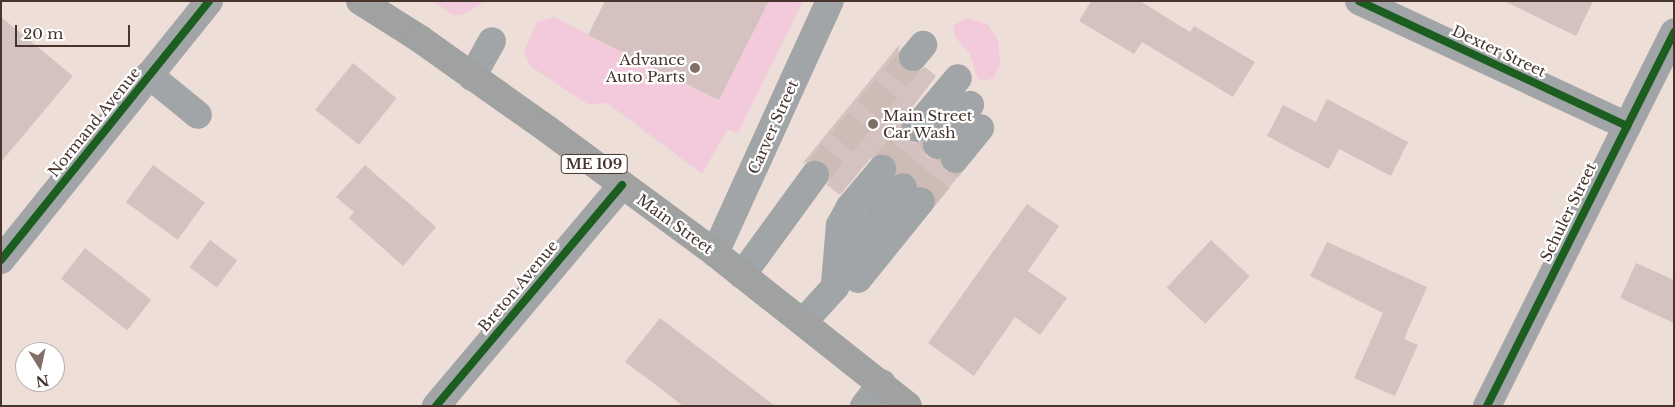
<!DOCTYPE html>
<style>
body{margin:0}
#map{position:relative;width:1675px;height:407px;overflow:hidden;background:#eeded8;font-family:"Libre Baskerville",serif}
div>[style]{position:absolute}
.green>*{inset:0;background:#f3cadc}
.building>*{inset:0;background:#d3c2bf;transform-origin:0 0}
.minor-tunnel>*{height:28px;margin-top:-14px;transform-origin:0;background:repeating-linear-gradient(90deg,#cdbcb6 0 28px,transparent 0 42px)}
.minor>*{height:28px;margin:-14px;padding:0 14px;transform-origin:14px;border-radius:14px;background:#a2a5a7}
.highway>*{height:28px;margin:-14px;padding:0 14px;transform-origin:14px;border-radius:14px;background:#a0a2a1}
.cycleway>*{height:8px;margin:-4px;padding:0 4px;transform-origin:4px;border-radius:4px;background:#1b5e20}
.dots>*{width:14px;height:14px;translate:-50% -50%;box-sizing:border-box;border:2px solid #fff;border-radius:50%}
span{translate:-50% -50%;white-space:nowrap;text-align:center;line-height:1.15;-webkit-text-stroke:4.5px #fff;paint-order:stroke}
.shield-label span{padding:1px 4px;background:#fff;border:1px solid;border-radius:4px;-webkit-text-stroke-width:0}
.shield-label{font-size:14px;color:#47342c;font-weight:700}
.street-label{font-size:15px;color:#47342c}
.poi-label{font-size:15px;color:#47342c}
.right{translate:-100% -50%;text-align:right}
.left{translate:0 -50%;text-align:left}
.frame{position:absolute;inset:0;border:2px solid #47342c;pointer-events:none}
.north{position:absolute;left:15px;top:342px;width:50px;height:50px;box-sizing:border-box;background:#fff;border:1px solid #b5aeab;border-radius:50%;rotate:170deg;font-size:14px;font-weight:700;line-height:20px;text-align:center;color:#47342c}
.north::after{content:'';display:block;margin:auto;width:18px;height:22px;background:#817068;clip-path:polygon(50% 0,100% 100%,50% 72%,0 100%)}
.scale{position:absolute;left:15px;top:25px;width:115px;height:22px;box-sizing:border-box;border:2px solid #47342c;border-top:0;padding-left:6px;font-size:15px;line-height:18px;white-space:nowrap;color:#47342c;-webkit-text-stroke:4px #fff;paint-order:stroke}
</style>
<div id="map">
<div class="green">
<div style="clip-path:polygon(433px 1px,486px 1px,462px 15px,453px 15px)"></div>
<div style="clip-path:polygon(769px 1px,803px 1px,738px 133px,727px 130px,702px 174px,607px 103px,589px 105px,530px 66px,524px 51px,537px 22px,554px 17px,719px 100px)"></div>
<div style="clip-path:polygon(967px 18px,987px 24px,998px 40px,1000px 64px,994px 78px,982px 81px,976px 75px,970px 54px,954px 36px,954px 25px)"></div>
</div>
<div class="building">
<div style="clip-path:polygon(605px 1px,769px 1px,719px 100px,588px 35px)"></div>
<div style="clip-path:polygon(1091px 1px,1140px 1px,1190px 32px,1194px 26px,1255px 62px,1233px 97px,1142px 42px,1134px 54px,1079px 21px)"></div>
<div style="clip-path:polygon(1504px 1px,1593px 1px,1576px 36px)"></div>
<div style="clip-path:polygon(1px 17px,73px 76px,1px 162px)"></div>
<div style="clip-path:polygon(899px 45px,898px 62px,903px 69px,918px 72px,925px 67px,936px 76px,904px 118px,902px 134px,913px 143px,922px 143px,927px 157px,940px 160px,946px 171px,961px 173px,936px 204px,931px 189px,918px 186px,913px 175px,897px 173px,896px 163px,885px 154px,870px 159px,840px 195px,827px 185px,831px 176px,825px 163px,816px 159px,802px 164px)"></div>
<div style="left:353px;top:63px;width:56px;height:60px;rotate:39deg"></div>
<div style="clip-path:polygon(1327px 99px,1408px 142px,1391px 176px,1339px 149px,1329px 169px,1267px 136px,1283px 105px,1316px 122px)"></div>
<div style="left:153px;top:165px;width:64px;height:46px;rotate:36deg"></div>
<div style="clip-path:polygon(365px 165px,436px 227px,403px 266px,349px 218px,354px 212px,336px 197px)"></div>
<div style="clip-path:polygon(1027px 204px,1059px 226px,1028px 271px,1067px 298px,1040px 335px,1015px 317px,974px 376px,928px 343px)"></div>
<div style="left:210px;top:240px;width:34px;height:34px;rotate:37deg"></div>
<div style="left:1211px;top:240px;width:53px;height:65px;rotate:43deg"></div>
<div style="clip-path:polygon(1327px 242px,1427px 287px,1404px 339px,1418px 345px,1395px 396px,1354px 378px,1383px 313px,1310px 276px)"></div>
<div style="left:85px;top:248px;width:84px;height:39px;rotate:38deg"></div>
<div style="clip-path:polygon(1636px 263px,1674px 280px,1674px 323px,1620px 298px)"></div>
<div style="clip-path:polygon(660px 318px,775px 406px,683px 406px,648px 379px,625px 362px)"></div>
</div>
<div class="minor-tunnel">
<div style="left:882px;top:169px;width:53px;rotate:-50.3deg"></div>
<div style="left:815px;top:175px;width:153px;rotate:-50.3deg"></div>
<div style="left:903px;top:187px;width:54px;rotate:-51deg"></div>
<div style="left:921px;top:201px;width:54px;rotate:-51deg"></div>
</div>
<div class="minor">
<div style="left:1359px;top:1px;width:296px;rotate:25deg"></div>
<div style="left:913px;top:57px;width:16px;rotate:-50deg"></div>
<div style="left:149px;top:75px;width:63px;rotate:39.2deg"></div>
<div style="left:472px;top:77px;width:41px;rotate:-60.9deg"></div>
<div style="left:916px;top:128px;width:65px;rotate:-50deg"></div>
<div style="left:937px;top:145px;width:52px;rotate:-50.5deg"></div>
<div style="left:955px;top:159px;width:40px;rotate:-51deg"></div>
<div style="left:715px;top:253px;width:277px;rotate:-65.5deg"></div>
<div style="left:1px;top:260px;width:332px;rotate:-51.2deg"></div>
<div style="left:742px;top:275px;width:124px;rotate:-53.9deg"></div>
<div style="left:858px;top:279px;width:100px;rotate:-51.1deg"></div>
<div style="left:835px;top:283px;width:58px;rotate:-85.1deg"></div>
<div style="left:840px;top:225px;width:21px;rotate:-61deg"></div>
<div style="left:850px;top:207px;width:50px;rotate:-49.9deg"></div>
<div style="left:804px;top:321px;width:46px;rotate:-47.6deg"></div>
<div style="left:835px;top:287px;width:68px;rotate:-60deg"></div>
<div style="left:869px;top:228px;width:53px;rotate:-50.3deg"></div>
<div style="left:436px;top:406px;width:289px;rotate:-49.9deg"></div>
<div style="left:864px;top:406px;width:29px;rotate:-52deg"></div>
<div style="left:1487px;top:406px;width:418px;rotate:-63.4deg"></div>
</div>
<div class="highway">
<div style="left:360px;top:1px;width:71px;rotate:32.3deg"></div>
<div style="left:420px;top:39px;width:156px;rotate:35.3deg"></div>
<div style="left:547px;top:129px;width:209px;rotate:36.4deg"></div>
<div style="left:715px;top:253px;width:246px;rotate:38.4deg"></div>
</div>
<div class="cycleway">
<div style="left:1359px;top:1px;width:296px;rotate:25deg"></div>
<div style="left:1px;top:260px;width:332px;rotate:-51.2deg"></div>
<div style="left:436px;top:406px;width:289px;rotate:-49.9deg"></div>
<div style="left:1487px;top:406px;width:418px;rotate:-63.4deg"></div>
</div>
<div class="dots">
<div style="left:695px;top:68px;background:#817068"></div>
<div style="left:873px;top:124px;background:#817068"></div>
</div>
<div class="shield-label">
<span style="left:594px;top:164px">ME 109</span>
</div>
<div class="street-label">
<span style="left:1499px;top:51px;rotate:25deg">Dexter Street</span>
<span style="left:94px;top:122px;rotate:-51deg">Normand Avenue</span>
<span style="left:773px;top:127px;rotate:-66deg">Carver Street</span>
<span style="left:1568px;top:212px;rotate:-64deg">Schuler Street</span>
<span style="left:675px;top:224px;rotate:36deg">Main Street</span>
<span style="left:518px;top:286px;rotate:-50deg">Breton Avenue</span>
</div>
<div class="poi-label">
<span class="right" style="left:685px;top:68px">Advance<br>Auto Parts</span>
<span class="left" style="left:883px;top:124px">Main Street<br>Car Wash</span>
</div>
<div class="frame"></div>
<div class="north">N</div>
<div class="scale">20 m</div>
</div>
